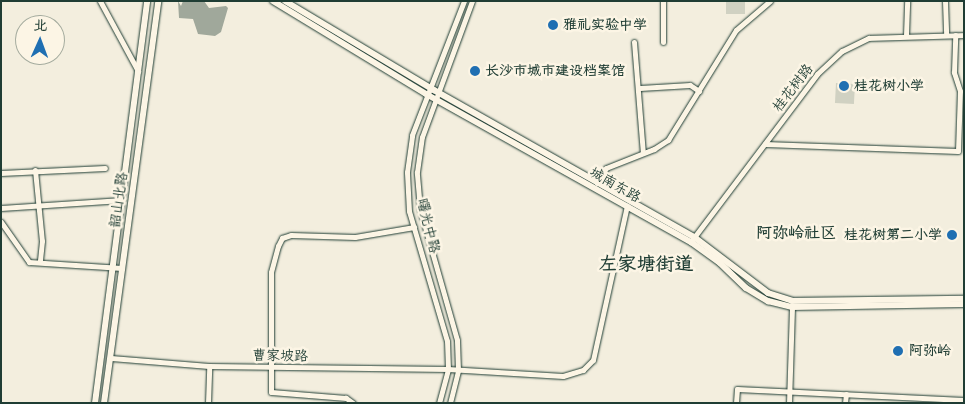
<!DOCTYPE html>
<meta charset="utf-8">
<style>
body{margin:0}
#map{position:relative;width:965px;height:404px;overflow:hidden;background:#f3eede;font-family:Kalam,"LXGW WenKai TC",sans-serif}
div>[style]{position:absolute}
.green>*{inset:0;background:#d0d1c2;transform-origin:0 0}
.water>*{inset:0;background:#a0a89b}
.roads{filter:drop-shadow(0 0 1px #1f3d34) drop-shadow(0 0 1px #1f3d34)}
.minor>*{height:5px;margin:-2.5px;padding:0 2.5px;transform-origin:2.5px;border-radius:2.5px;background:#fcf5e5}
.major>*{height:6px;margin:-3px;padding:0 3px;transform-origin:3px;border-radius:3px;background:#fcf5e5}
.dots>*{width:14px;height:14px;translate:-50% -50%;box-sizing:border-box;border:2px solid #fcf5e5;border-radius:50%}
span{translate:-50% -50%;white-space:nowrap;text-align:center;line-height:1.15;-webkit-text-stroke:5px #fcf5e5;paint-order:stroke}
.poi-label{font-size:14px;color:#1f3d34;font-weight:700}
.left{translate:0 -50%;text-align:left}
.right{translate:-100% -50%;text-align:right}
.street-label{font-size:14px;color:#1f3d34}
.quarter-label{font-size:16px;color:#1f3d34;font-weight:700}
.district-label{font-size:19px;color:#1f3d34;font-weight:700}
.frame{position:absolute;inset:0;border:2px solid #1f3d34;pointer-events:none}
.north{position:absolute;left:15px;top:15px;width:50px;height:50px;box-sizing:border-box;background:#fcf5e5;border:1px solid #a4ab9e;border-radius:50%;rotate:2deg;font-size:14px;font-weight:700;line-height:20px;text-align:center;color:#1f3d34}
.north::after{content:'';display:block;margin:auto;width:18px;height:22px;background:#1f6fb2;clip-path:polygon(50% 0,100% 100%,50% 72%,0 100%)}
</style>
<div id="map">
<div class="green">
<div style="left:726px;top:1px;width:19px;height:13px"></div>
<div style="left:836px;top:83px;width:19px;height:20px;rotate:3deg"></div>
</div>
<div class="water">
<div style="clip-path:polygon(178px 1px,181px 6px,183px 1px,204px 1px,209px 8px,226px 6px,228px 8px,221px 32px,215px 36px,198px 34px,193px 19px,179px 18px)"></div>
</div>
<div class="roads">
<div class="minor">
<div style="left:100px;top:1px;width:80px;rotate:61.5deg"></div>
<div style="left:945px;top:1px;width:34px;rotate:88deg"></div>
<div style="left:906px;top:35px;width:34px;rotate:-88deg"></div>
<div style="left:634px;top:42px;width:111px;rotate:85.4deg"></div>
<div style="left:663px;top:42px;width:41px;rotate:-90deg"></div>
<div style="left:640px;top:88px;width:50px;rotate:-3.4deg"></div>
<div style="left:690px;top:85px;width:11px;rotate:34deg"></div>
<div style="left:765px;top:144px;width:193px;rotate:2.1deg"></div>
<div style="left:958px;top:151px;width:60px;rotate:-88.1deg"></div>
<div style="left:960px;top:91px;width:20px;rotate:-108deg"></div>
<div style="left:954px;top:72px;width:37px;rotate:-88deg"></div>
<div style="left:35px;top:170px;width:71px;rotate:84.4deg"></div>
<div style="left:42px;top:241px;width:20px;rotate:96deg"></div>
<div style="left:1px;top:173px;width:104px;rotate:-2.8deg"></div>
<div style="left:597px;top:183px;width:17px;rotate:-59deg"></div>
<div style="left:606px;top:168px;width:52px;rotate:-21.6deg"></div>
<div style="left:654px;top:149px;width:17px;rotate:-33deg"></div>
<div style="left:668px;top:140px;width:129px;rotate:-58.3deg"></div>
<div style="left:736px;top:30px;width:45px;rotate:-40.5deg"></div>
<div style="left:1px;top:208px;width:121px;rotate:-3.8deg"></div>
<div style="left:1px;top:222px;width:49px;rotate:55deg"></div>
<div style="left:29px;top:262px;width:93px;rotate:3.7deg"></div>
<div style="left:692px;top:240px;width:208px;rotate:-53deg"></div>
<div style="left:817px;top:74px;width:34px;rotate:-43deg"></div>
<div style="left:842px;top:51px;width:30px;rotate:-26deg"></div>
<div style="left:869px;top:38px;width:95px;rotate:-1.8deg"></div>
<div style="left:111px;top:358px;width:98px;rotate:4.7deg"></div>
<div style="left:209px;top:366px;width:239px;rotate:0.7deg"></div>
<div style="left:448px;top:369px;width:115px;rotate:3.5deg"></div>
<div style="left:563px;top:376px;width:21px;rotate:-17deg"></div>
<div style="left:583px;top:370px;width:14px;rotate:-45deg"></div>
<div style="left:593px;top:360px;width:158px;rotate:-77.6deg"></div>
<div style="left:208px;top:403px;width:37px;rotate:-88deg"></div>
<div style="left:353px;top:403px;width:9px;rotate:-144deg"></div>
<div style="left:346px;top:398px;width:75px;rotate:-175.4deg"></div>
<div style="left:271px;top:392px;width:120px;rotate:-90deg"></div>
<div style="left:271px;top:272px;width:27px;rotate:-75deg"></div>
<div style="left:278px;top:246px;width:9px;rotate:-63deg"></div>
<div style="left:282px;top:238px;width:9px;rotate:-18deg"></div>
<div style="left:291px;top:235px;width:64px;rotate:1.8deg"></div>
<div style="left:355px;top:237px;width:60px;rotate:-9.6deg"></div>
<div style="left:439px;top:403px;width:35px;rotate:-75deg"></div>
<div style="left:448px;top:369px;width:28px;rotate:-92deg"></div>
<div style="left:447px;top:341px;width:135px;rotate:-106.3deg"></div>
<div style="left:409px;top:211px;width:39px;rotate:-93deg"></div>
<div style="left:407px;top:172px;width:37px;rotate:-82deg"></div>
<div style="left:412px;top:135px;width:144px;rotate:-68.8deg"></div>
<div style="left:450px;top:403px;width:34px;rotate:-76deg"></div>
<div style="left:458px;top:370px;width:30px;rotate:-92deg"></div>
<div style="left:457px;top:340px;width:136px;rotate:-105.8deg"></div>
<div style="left:420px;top:209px;width:37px;rotate:-95deg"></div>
<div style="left:417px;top:172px;width:35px;rotate:-82deg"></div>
<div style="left:422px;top:137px;width:145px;rotate:-69.8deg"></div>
<div style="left:736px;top:403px;width:14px;rotate:-86deg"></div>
<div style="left:737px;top:389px;width:227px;rotate:2.8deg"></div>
<div style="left:789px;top:403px;width:96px;rotate:-88.2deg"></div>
<div style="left:845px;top:403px;width:9px;rotate:-84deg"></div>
</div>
<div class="major">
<div style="left:273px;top:1px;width:179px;rotate:31.3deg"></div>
<div style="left:426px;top:94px;width:304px;rotate:29.2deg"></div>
<div style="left:691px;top:242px;width:36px;rotate:36deg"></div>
<div style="left:720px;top:263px;width:36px;rotate:44deg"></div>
<div style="left:746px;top:288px;width:26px;rotate:31deg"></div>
<div style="left:768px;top:301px;width:25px;rotate:14deg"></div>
<div style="left:792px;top:307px;width:172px;rotate:-1deg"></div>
<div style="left:285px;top:1px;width:174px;rotate:30.9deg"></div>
<div style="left:434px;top:90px;width:299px;rotate:29.5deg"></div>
<div style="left:694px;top:237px;width:93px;rotate:37.1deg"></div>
<div style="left:768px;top:293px;width:25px;rotate:18deg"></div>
<div style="left:792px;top:301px;width:172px;rotate:-0.7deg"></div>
<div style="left:95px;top:403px;width:405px;rotate:-82.6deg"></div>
<div style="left:104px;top:403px;width:406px;rotate:-82.3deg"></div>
</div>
</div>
<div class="dots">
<div style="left:553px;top:25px;background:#1f6fb2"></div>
<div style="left:475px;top:71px;background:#1f6fb2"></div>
<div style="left:844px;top:86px;background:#1f6fb2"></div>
<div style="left:952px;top:235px;background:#1f6fb2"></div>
<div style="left:898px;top:351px;background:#1f6fb2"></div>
</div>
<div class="poi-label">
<span class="left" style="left:563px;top:25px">雅礼实验中学</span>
<span class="left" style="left:485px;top:71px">长沙市城市建设档案馆</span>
<span class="left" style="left:854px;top:86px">桂花树小学</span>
<span class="right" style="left:942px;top:235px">桂花树第二小学</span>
<span class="left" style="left:909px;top:351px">阿弥岭</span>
</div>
<div class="street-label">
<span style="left:793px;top:88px;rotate:-52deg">桂花树路</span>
<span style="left:615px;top:185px;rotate:30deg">城南东路</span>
<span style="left:119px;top:200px;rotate:-82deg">韶山北路</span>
<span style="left:428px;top:226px;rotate:76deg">曙光中路</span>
<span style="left:280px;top:356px;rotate:1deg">曹家坡路</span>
</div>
<div class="quarter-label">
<span style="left:796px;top:234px">阿弥岭社区</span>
</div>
<div class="district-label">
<span style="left:646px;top:266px">左家塘街道</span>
</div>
<div class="frame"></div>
<div class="north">北</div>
</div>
